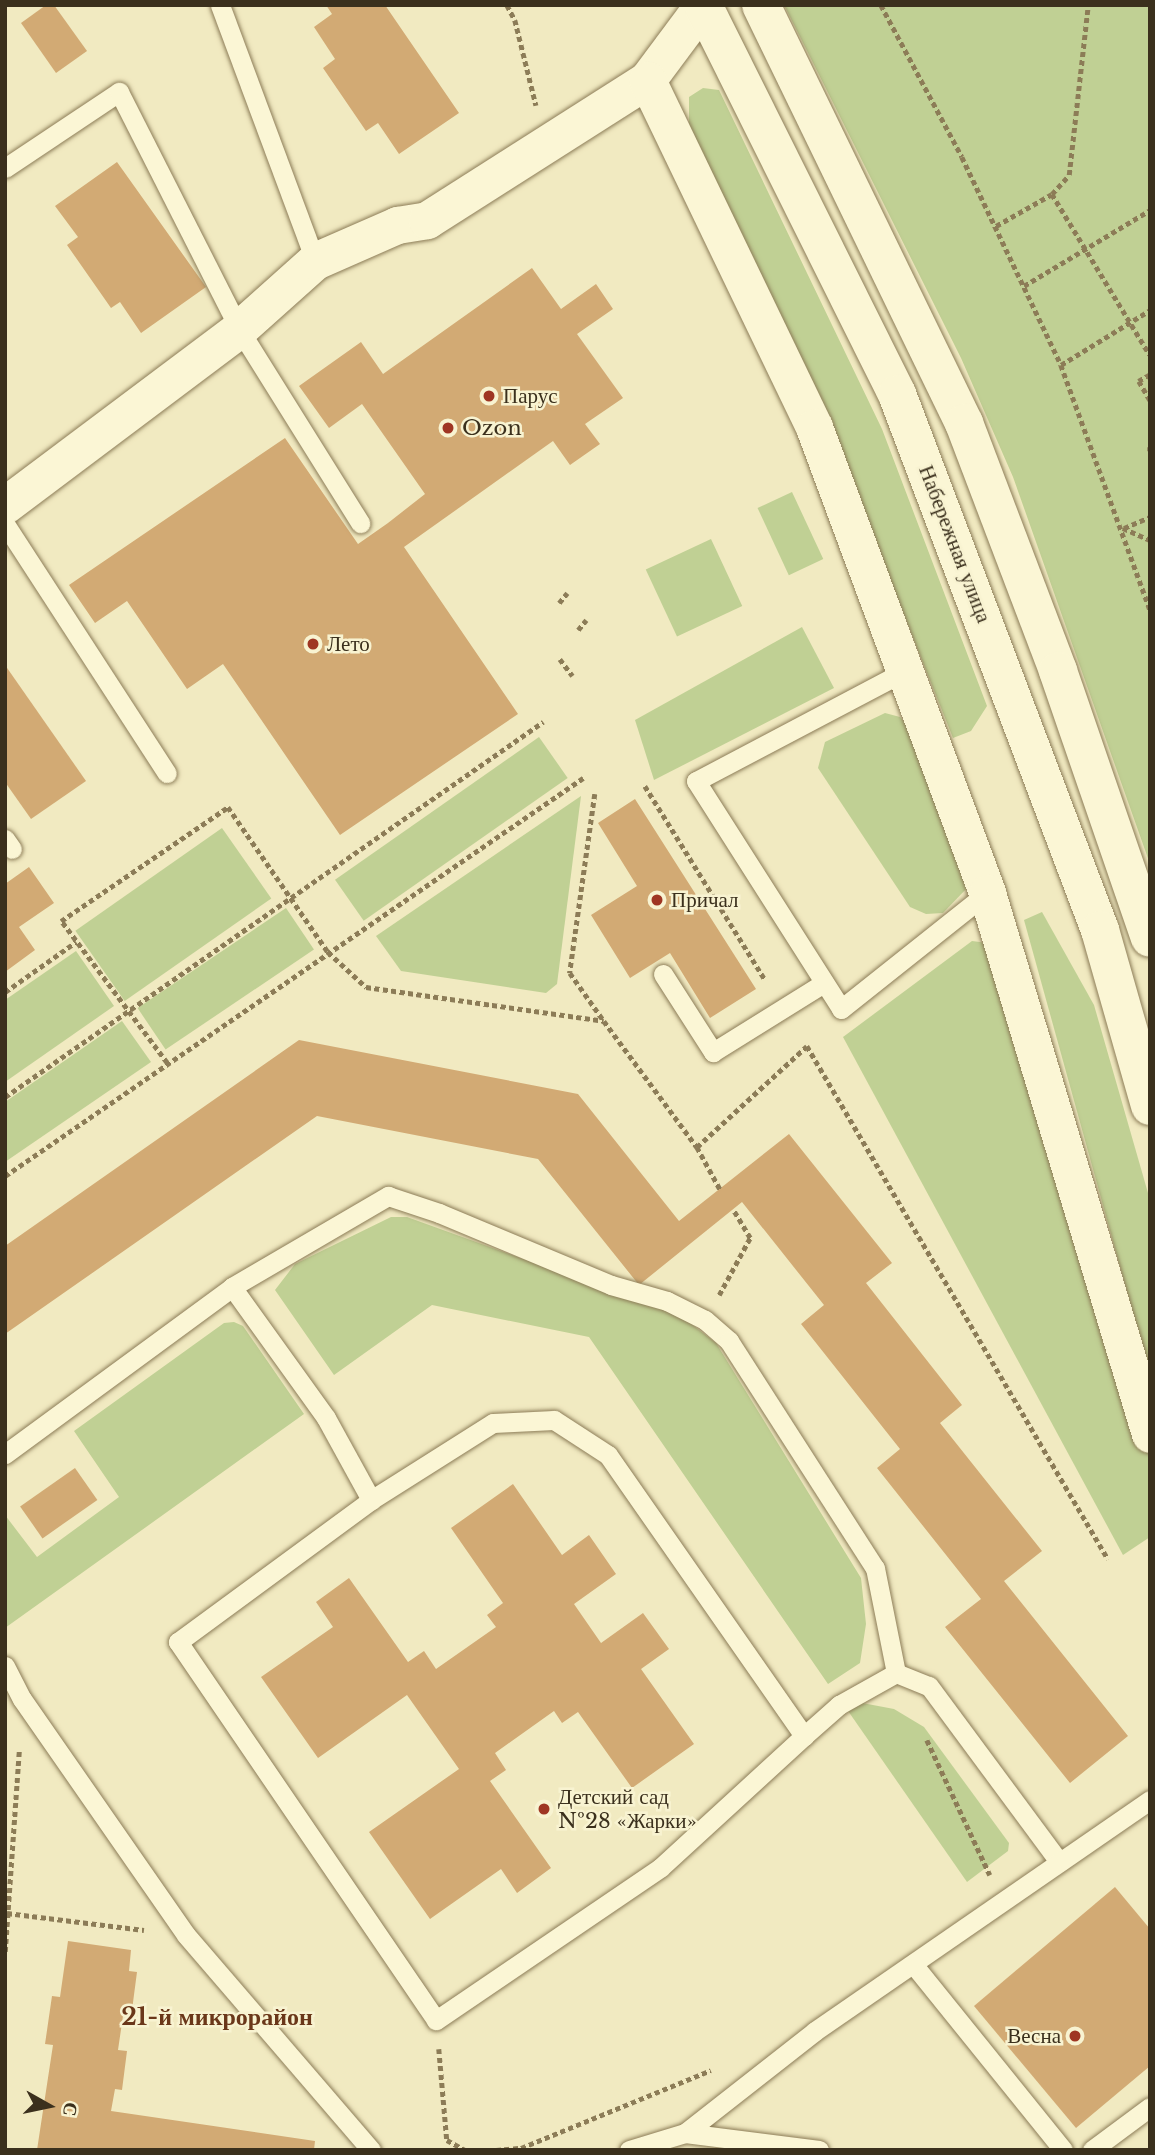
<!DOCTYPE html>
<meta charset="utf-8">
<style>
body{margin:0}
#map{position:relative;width:1155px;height:2155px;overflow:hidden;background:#f1eac1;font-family:"Libre Baskerville",serif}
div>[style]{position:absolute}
.green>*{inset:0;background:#c0d094;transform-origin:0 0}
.building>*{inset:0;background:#d2aa74;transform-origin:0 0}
.path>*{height:4.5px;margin-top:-2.25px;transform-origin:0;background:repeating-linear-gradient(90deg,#8c7c57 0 5px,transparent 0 8.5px)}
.roads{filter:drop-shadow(0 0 2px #8c7c57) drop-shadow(0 0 2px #8c7c57)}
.lane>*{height:19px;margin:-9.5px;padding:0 9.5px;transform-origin:9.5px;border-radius:9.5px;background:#fbf6d5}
.street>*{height:37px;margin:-18.5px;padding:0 18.5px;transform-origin:18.5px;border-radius:18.5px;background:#fbf6d5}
.secondary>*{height:38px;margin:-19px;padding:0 19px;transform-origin:19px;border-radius:19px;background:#fbf6d5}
.dots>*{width:19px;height:19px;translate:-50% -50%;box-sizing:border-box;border:4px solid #f8f3d1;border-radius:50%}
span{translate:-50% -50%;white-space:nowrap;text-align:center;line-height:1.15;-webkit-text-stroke:5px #f8f3d1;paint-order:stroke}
.poi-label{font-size:21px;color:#3b301d}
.left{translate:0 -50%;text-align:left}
.right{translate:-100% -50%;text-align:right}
.street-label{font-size:21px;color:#3b301d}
.quarter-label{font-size:24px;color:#6a3719;font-weight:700}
.frame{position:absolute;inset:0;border:7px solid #3b301d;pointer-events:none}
.north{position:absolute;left:14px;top:2071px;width:70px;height:70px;-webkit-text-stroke:5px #f8f3d1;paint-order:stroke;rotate:99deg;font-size:19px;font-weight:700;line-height:28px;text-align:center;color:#3b301d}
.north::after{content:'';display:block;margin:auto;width:24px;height:32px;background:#3b301d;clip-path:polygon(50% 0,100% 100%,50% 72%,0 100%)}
</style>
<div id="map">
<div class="green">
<div style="clip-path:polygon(784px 5px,1150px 5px,1150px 864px,1013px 477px,961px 358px)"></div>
<div style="clip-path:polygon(703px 88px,719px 90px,882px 429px,987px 706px,971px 731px,953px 738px,828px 424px,689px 134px,689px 97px)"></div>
<div style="left:792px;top:492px;width:74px;height:38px;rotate:65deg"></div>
<div style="left:711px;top:539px;width:74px;height:72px;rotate:65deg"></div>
<div style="clip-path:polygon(802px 627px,834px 688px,654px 780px,635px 720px)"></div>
<div style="clip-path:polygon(885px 713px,900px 717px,909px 727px,969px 886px,943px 913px,926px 914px,910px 907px,818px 768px,825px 742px)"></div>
<div style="left:539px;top:737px;width:50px;height:249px;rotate:55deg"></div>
<div style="clip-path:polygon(581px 796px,557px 984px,546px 993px,401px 971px,376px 936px)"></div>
<div style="left:222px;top:828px;width:86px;height:179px;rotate:55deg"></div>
<div style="left:286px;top:908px;width:50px;height:179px;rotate:56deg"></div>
<div style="clip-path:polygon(1042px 912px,1094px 1005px,1150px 1200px,1150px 1375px,1024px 920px)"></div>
<div style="clip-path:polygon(972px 941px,987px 943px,997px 952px,1150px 1457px,1150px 1537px,1123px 1555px,843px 1037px)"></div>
<div style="clip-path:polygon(76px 951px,114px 1006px,5px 1082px,5px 1000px)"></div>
<div style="clip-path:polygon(122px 1021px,151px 1062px,5px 1162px,5px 1102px)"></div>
<div style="clip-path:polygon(391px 1217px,407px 1217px,681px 1316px,716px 1343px,861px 1578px,866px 1624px,860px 1663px,828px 1684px,589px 1337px,432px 1305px,334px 1375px,275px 1290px,295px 1264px)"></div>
<div style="clip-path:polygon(234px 1322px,243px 1326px,304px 1414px,5px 1628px,5px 1515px,37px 1557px,119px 1497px,74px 1431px,224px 1323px)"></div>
<div style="clip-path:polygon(857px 1702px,894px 1709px,924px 1727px,1009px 1843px,1008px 1851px,967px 1882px,846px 1708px)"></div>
</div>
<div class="building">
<div style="clip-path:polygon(46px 5px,54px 5px,87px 51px,56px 73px,21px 23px)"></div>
<div style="clip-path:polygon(326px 5px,385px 5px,459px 113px,399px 154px,378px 123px,366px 131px,323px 68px,335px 59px,314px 27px,332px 14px)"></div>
<div style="clip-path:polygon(117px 162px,206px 287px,141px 333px,120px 302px,111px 308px,67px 245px,78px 237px,55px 206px)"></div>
<div style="clip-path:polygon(532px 268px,561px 309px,596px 284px,613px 309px,577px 334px,623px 398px,585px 424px,600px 444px,570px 465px,553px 441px,404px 547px,518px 714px,340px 835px,223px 664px,187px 689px,127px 601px,95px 623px,69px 585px,285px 438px,358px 544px,388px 523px,425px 494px,362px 404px,329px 428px,299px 386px,361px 342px,383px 374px)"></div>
<div style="clip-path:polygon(5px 665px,86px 781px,31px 819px,5px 782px)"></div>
<div style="clip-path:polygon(635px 799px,756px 989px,710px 1018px,670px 953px,630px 978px,591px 915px,637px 886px,598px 823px)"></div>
<div style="clip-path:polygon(29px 867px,54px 903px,19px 927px,35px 950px,5px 972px,5px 884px)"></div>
<div style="clip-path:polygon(299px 1040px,578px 1094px,679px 1221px,789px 1134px,892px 1263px,866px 1283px,962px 1405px,940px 1423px,1042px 1551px,1004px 1581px,1128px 1736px,1070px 1783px,945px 1627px,981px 1599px,877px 1468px,900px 1449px,801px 1324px,824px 1305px,742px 1202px,639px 1285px,538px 1159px,317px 1116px,5px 1334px,5px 1246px)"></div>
<div style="left:75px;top:1468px;width:39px;height:67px;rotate:55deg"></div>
<div style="clip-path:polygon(513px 1484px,562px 1555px,589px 1535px,616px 1574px,574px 1604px,601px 1643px,643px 1613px,669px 1649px,641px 1669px,694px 1744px,632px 1788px,578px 1712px,562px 1723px,554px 1711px,495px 1753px,506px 1770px,490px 1781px,551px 1868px,517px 1893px,501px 1869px,430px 1919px,369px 1832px,459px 1769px,407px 1695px,318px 1758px,261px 1677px,333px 1627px,316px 1602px,349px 1578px,408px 1662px,424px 1651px,436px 1669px,496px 1627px,487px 1615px,503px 1603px,451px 1528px)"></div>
<div style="clip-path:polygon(1115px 1887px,1150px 1929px,1150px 2066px,1076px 2128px,974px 2006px)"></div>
<div style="clip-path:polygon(68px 1941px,131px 1950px,129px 1971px,137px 1972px,132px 2010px,124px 2009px,118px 2050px,127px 2051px,122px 2090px,115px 2089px,111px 2111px,315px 2141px,314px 2150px,37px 2150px,53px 2045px,45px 2044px,52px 1996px,60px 1997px)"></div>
</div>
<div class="path">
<div style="left:507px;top:5px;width:17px;rotate:62deg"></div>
<div style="left:515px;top:20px;width:88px;rotate:76.1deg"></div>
<div style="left:881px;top:5px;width:172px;rotate:61.9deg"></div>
<div style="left:962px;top:157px;width:230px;rotate:64.5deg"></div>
<div style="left:1061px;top:365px;width:261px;rotate:70deg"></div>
<div style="left:1052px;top:194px;width:188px;rotate:58.7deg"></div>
<div style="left:996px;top:226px;width:64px;rotate:-29.7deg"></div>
<div style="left:1052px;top:194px;width:25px;rotate:-48deg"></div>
<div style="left:1069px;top:175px;width:171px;rotate:-83.6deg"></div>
<div style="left:1024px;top:286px;width:147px;rotate:-31.1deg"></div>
<div style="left:1061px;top:365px;width:105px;rotate:-31.7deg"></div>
<div style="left:1150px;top:375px;width:13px;rotate:151deg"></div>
<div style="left:1139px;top:381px;width:22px;rotate:60deg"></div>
<div style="left:1150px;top:447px;width:4px;rotate:90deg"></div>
<div style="left:1123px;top:528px;width:30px;rotate:24deg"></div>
<div style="left:1124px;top:528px;width:28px;rotate:-23deg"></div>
<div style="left:559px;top:603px;width:13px;rotate:-51deg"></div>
<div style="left:578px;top:630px;width:13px;rotate:-51deg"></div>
<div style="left:560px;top:659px;width:21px;rotate:53deg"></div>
<div style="left:645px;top:786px;width:229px;rotate:58.2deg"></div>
<div style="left:595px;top:794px;width:181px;rotate:98deg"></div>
<div style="left:570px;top:973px;width:59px;rotate:54.7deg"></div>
<div style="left:5px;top:992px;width:87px;rotate:-35.2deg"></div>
<div style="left:167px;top:1063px;width:177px;rotate:-126.7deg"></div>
<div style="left:61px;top:921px;width:202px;rotate:-34.3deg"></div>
<div style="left:228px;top:807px;width:176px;rotate:55.4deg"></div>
<div style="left:328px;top:952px;width:52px;rotate:42.6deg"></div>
<div style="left:366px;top:987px;width:240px;rotate:8.1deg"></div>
<div style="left:604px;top:1021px;width:157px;rotate:53.6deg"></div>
<div style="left:697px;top:1147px;width:48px;rotate:61.3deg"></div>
<div style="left:5px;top:1097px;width:656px;rotate:-34.88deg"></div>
<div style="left:697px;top:1147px;width:149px;rotate:-42.6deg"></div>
<div style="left:807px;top:1046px;width:595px;rotate:59.6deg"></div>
<div style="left:5px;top:1176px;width:702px;rotate:-34.55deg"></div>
<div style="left:719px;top:1295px;width:65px;rotate:-61.5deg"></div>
<div style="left:750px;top:1238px;width:33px;rotate:-121deg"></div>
<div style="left:927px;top:1740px;width:149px;rotate:65deg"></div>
<div style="left:7px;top:1913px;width:138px;rotate:7.1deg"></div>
<div style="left:5px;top:1952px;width:201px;rotate:-86deg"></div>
<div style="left:439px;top:2049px;width:91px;rotate:85deg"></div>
<div style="left:447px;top:2140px;width:21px;rotate:29deg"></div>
<div style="left:496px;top:2150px;width:25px;rotate:-5deg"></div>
<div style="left:521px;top:2148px;width:205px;rotate:-22.3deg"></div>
</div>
<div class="roads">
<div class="lane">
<div style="left:220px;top:5px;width:273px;rotate:69.6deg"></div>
<div style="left:5px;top:168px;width:137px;rotate:-33.7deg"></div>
<div style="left:119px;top:92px;width:266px;rotate:63.1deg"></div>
<div style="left:239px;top:329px;width:229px;rotate:58deg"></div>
<div style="left:5px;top:524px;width:297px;rotate:57deg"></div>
<div style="left:903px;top:672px;width:234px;rotate:152.2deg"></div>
<div style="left:696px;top:781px;width:270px;rotate:57.5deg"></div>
<div style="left:841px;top:1009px;width:186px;rotate:-38.5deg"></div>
<div style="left:5px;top:839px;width:12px;rotate:55deg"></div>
<div style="left:663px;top:974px;width:93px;rotate:57.3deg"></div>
<div style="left:713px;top:1052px;width:131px;rotate:-31.9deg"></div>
<div style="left:232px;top:1287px;width:161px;rotate:54.3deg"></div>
<div style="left:326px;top:1418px;width:94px;rotate:61.2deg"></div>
<div style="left:554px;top:1420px;width:64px;rotate:32.9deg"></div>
<div style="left:608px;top:1455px;width:343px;rotate:55.1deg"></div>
<div style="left:804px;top:1736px;width:195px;rotate:137.5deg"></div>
<div style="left:660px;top:1868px;width:271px;rotate:145.8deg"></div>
<div style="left:436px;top:2020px;width:458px;rotate:-124.3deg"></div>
<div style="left:178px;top:1642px;width:240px;rotate:-36.3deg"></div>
<div style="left:371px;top:1500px;width:144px;rotate:-32.3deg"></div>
<div style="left:493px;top:1423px;width:61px;rotate:-2.8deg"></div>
<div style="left:5px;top:1454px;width:282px;rotate:-36.3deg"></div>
<div style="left:232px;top:1287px;width:181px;rotate:-30.3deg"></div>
<div style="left:388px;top:1196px;width:54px;rotate:18.4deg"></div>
<div style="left:439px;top:1213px;width:186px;rotate:22.7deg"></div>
<div style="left:611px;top:1285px;width:58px;rotate:15.9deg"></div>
<div style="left:667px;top:1301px;width:42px;rotate:26.6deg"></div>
<div style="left:705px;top:1320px;width:32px;rotate:41deg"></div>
<div style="left:729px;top:1341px;width:270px;rotate:57.3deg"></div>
<div style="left:875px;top:1568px;width:107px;rotate:78.7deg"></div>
<div style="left:896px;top:1673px;width:35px;rotate:22deg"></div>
<div style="left:929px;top:1686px;width:219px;rotate:53.5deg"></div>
<div style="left:5px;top:1666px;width:37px;rotate:63deg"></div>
<div style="left:22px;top:1699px;width:287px;rotate:55.2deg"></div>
<div style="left:186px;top:1935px;width:284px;rotate:49.3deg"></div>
<div style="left:804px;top:1736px;width:47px;rotate:-41.5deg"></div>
<div style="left:839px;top:1705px;width:65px;rotate:-29.3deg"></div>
<div style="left:913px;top:1964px;width:239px;rotate:51.1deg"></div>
<div style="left:685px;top:2133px;width:165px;rotate:-38.1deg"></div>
<div style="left:815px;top:2031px;width:407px;rotate:-34.6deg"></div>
<div style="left:629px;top:2150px;width:59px;rotate:-16.9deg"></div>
<div style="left:685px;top:2133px;width:135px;rotate:7.2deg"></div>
<div style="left:1092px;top:2150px;width:72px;rotate:-36.6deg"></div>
</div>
<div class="street">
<div style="left:647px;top:80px;width:94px;rotate:-53.3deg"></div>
<div style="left:5px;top:505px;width:293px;rotate:-36.9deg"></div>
<div style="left:239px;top:329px;width:102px;rotate:-41.8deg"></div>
<div style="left:315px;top:261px;width:90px;rotate:-23.7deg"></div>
<div style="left:397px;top:225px;width:30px;rotate:-9deg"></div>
<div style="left:427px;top:220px;width:261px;rotate:-32.5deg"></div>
<div style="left:647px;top:80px;width:385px;rotate:64.3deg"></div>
<div style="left:814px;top:427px;width:497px;rotate:69.6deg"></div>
<div style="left:987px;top:893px;width:565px;rotate:73.23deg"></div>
</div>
<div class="secondary">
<div style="left:703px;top:5px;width:435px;rotate:63.5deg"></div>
<div style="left:897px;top:394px;width:573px;rotate:69.26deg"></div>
<div style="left:1100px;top:930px;width:183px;rotate:74.1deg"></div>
<div style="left:761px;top:5px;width:465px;rotate:64.1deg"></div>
<div style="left:964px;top:423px;width:265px;rotate:69.2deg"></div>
<div style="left:1058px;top:671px;width:282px;rotate:71deg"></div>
</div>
</div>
<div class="dots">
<div style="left:489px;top:396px;background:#9f3623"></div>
<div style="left:448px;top:428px;background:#9f3623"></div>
<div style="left:313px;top:644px;background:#9f3623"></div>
<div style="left:657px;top:900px;background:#9f3623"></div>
<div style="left:544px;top:1809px;background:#9f3623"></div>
<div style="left:1075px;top:2036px;background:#9f3623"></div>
</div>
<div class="poi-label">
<span class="left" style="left:503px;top:396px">Парус</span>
<span class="left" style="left:462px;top:428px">Ozon</span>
<span class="left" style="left:327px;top:644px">Лето</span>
<span class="left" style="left:671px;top:900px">Причал</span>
<span class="left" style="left:558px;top:1809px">Детский сад<br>№28 «Жарки»</span>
<span class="right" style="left:1061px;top:2036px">Весна</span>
</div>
<div class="street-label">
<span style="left:955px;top:544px;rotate:69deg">Набережная улица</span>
</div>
<div class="quarter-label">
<span style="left:217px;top:2017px">21-й микрорайон</span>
</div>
<div class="frame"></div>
<div class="north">С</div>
</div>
